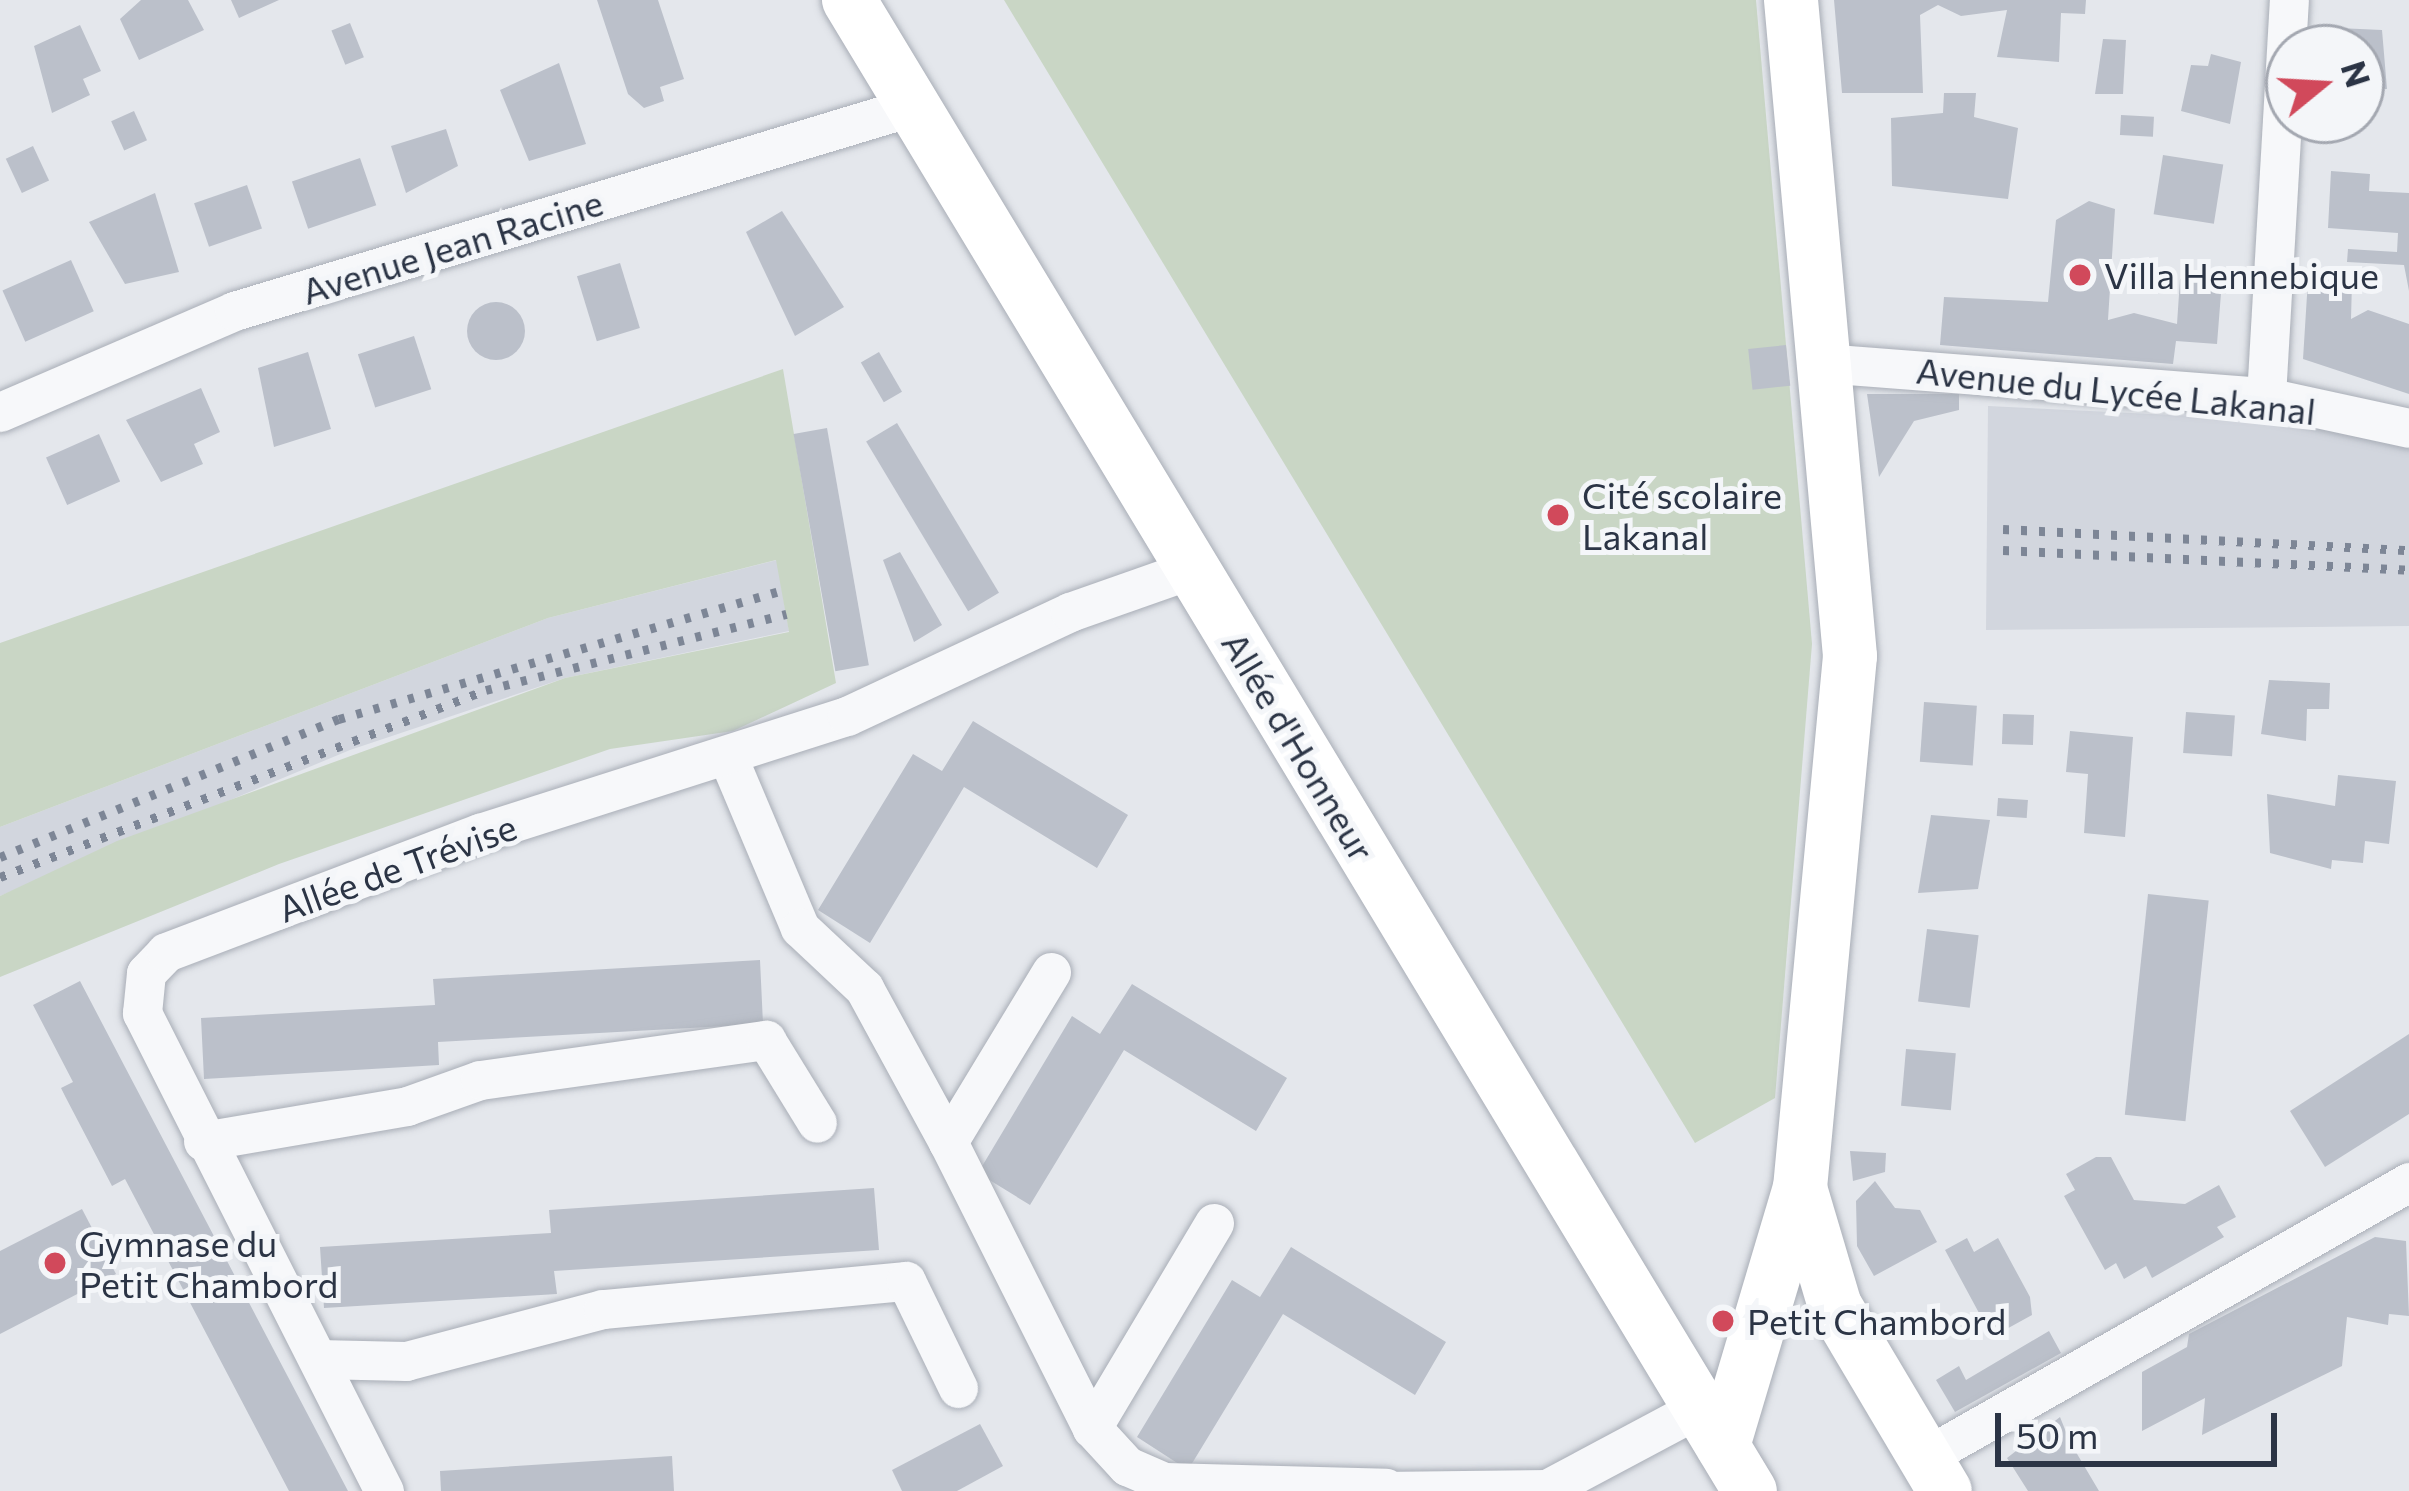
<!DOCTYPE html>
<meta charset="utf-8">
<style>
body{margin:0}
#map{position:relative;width:2409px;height:1491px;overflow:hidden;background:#e4e7ec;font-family:Commissioner,sans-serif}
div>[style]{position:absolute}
.built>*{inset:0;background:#d2d6de}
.green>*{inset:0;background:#c9d6c5}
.building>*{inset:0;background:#bbc0ca;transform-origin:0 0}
.round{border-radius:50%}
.roads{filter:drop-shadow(0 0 3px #a9aeb7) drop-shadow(0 0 3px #a9aeb7)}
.street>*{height:39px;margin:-19.5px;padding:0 19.5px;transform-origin:19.5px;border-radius:19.5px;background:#f7f8fa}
.secondary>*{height:54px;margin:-27px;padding:0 27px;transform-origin:27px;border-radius:27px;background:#fff}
.rail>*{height:9px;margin-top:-4.5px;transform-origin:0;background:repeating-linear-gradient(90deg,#7d8696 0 6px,transparent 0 18px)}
.dots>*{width:33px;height:33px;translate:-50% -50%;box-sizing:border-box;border:6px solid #f4f6f9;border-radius:50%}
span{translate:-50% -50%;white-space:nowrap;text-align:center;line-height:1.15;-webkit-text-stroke:10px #f4f6f9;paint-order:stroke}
.street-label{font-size:36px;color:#2b3445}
.poi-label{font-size:36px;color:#2b3445}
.left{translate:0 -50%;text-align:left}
.north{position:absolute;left:2265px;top:24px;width:120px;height:120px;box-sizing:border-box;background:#f4f6f9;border:3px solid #a4a8b1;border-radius:50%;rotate:72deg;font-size:33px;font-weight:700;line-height:48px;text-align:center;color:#2b3445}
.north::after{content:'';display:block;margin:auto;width:42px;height:54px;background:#d1495b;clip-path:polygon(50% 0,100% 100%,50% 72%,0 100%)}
.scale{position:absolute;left:1995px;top:1413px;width:282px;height:54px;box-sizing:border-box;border:6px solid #2b3445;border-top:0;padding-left:15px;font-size:36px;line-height:42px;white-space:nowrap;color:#2b3445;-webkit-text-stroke:9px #f4f6f9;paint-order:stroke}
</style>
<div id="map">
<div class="built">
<div style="clip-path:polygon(1988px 406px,2298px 421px,2409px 442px,2409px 626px,1986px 630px)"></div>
<div style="clip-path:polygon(777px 560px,789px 631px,565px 678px,350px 750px,0 896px,0 827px,548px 618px)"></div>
</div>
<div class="green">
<div style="clip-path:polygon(1004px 0,1756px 0,1812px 644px,1775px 1098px,1695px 1143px)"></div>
<div style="clip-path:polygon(783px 369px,836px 683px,733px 731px,610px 749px,279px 864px,0 977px,0 896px,117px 841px,565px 678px,789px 632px,776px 560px,548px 618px,0 827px,0 643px)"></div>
</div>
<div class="building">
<div style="clip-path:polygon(141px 0,188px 0,204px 30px,139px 60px,120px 19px)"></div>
<div style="clip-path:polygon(231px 0,279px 0,239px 18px)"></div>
<div style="clip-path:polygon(597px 0,658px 0,684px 79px,660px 87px,664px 101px,644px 108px,628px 94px)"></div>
<div style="clip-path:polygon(1834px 0,2086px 0,2085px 14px,2061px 13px,2059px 62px,1997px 57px,2007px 10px,1961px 16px,1938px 5px,1920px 15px,1923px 93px,1842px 93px)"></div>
<div style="left:350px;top:23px;width:37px;height:20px;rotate:68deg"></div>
<div style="clip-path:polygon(80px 25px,101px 71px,83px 79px,90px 95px,52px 113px,34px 46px)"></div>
<div style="clip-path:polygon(2338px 28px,2382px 30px,2387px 89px,2361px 88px,2361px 48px,2337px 48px)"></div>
<div style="clip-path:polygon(2103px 39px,2126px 40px,2123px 94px,2095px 94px)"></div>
<div style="clip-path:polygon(2211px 54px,2241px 62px,2230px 124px,2181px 111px,2191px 65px,2208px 66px)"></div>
<div style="clip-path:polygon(559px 63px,586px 144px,529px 161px,500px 90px)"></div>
<div style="clip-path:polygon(1944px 93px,1976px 93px,1974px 117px,2018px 128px,2008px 199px,1892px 186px,1891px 118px,1943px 113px)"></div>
<div style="left:134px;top:111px;width:32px;height:25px;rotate:66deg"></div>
<div style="left:2121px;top:115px;width:33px;height:20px;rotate:3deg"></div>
<div style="clip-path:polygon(446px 129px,458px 166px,406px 193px,391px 146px)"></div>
<div style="left:33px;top:146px;width:38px;height:30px;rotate:65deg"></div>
<div style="left:2163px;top:155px;width:61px;height:60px;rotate:9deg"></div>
<div style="left:360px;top:158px;width:50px;height:72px;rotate:71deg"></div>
<div style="clip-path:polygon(2331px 171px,2370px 174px,2369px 191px,2409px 193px,2409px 291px,2404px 265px,2347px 262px,2348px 249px,2397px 252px,2398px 233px,2328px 228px)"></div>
<div style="left:247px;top:185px;width:46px;height:56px;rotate:71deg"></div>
<div style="clip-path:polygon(155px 193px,179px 272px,125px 284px,89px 222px)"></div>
<div style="clip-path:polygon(2089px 201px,2115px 209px,2108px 320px,2134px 313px,2177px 324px,2180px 279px,2223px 268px,2217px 344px,2176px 341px,2173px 364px,1940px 345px,1944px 297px,2048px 302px,2056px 220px)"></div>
<div style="clip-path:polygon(782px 211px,844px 307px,795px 336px,746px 232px)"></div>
<div style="left:71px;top:260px;width:56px;height:75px;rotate:66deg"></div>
<div style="left:620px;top:263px;width:68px;height:45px;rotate:73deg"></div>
<div style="clip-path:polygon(2308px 279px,2352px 282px,2351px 319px,2368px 310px,2409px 324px,2409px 394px,2303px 359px)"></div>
<div class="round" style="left:467px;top:302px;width:58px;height:58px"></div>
<div style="left:414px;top:336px;width:56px;height:59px;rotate:72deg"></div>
<div style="left:1786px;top:345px;width:41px;height:38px;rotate:84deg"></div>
<div style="clip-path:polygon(308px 352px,331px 429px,274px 447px,258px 368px)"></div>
<div style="left:879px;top:352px;width:46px;height:21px;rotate:60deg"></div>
<div style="clip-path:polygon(201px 388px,220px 432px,194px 444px,203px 464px,161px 482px,126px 420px)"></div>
<div style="clip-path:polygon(1867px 394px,1959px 394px,1959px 410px,1914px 421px,1879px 477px)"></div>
<div style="left:897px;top:423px;width:198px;height:36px;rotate:59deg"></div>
<div style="left:827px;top:428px;width:241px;height:34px;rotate:80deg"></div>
<div style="left:99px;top:434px;width:52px;height:58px;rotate:66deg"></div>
<div style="clip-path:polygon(900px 552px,942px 625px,914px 642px,883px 560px)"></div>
<div style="clip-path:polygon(2269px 680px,2330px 683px,2329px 709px,2307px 709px,2306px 741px,2261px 734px)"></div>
<div style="left:1924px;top:702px;width:53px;height:60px;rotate:4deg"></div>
<div style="left:2186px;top:712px;width:49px;height:41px;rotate:4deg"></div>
<div style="left:2003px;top:714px;width:31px;height:30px;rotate:2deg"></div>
<div style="clip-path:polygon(973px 721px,1128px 815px,1097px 868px,964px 787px,870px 943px,818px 910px,913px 754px,942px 771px)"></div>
<div style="clip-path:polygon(2070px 731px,2133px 737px,2125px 837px,2084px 833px,2088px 774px,2066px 772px)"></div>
<div style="clip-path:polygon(2338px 775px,2396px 781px,2389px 844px,2365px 841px,2363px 863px,2332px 860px,2331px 869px,2270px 853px,2267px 794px,2335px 806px)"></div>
<div style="left:1998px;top:798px;width:30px;height:18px;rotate:4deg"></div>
<div style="clip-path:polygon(1931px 815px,1990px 820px,1978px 889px,1918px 893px)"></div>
<div style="left:2148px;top:894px;width:61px;height:222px;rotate:6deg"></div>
<div style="left:1927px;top:929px;width:52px;height:73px;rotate:7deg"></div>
<div style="clip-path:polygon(760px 960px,763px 1024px,438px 1042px,439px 1065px,204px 1079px,201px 1018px,435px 1005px,433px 979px)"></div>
<div style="clip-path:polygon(80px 981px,125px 1067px,348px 1491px,289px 1491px,125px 1179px,112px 1186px,66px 1098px,61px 1088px,73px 1082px,33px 1005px)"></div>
<div style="clip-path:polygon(1132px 984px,1287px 1078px,1256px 1131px,1124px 1050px,1030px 1205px,978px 1173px,1072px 1016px,1100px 1034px)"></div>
<div style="clip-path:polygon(2409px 1034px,2409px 1114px,2325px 1167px,2290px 1111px)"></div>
<div style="left:1906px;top:1049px;width:50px;height:57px;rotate:5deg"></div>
<div style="clip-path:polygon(1850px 1151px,1886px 1153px,1885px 1172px,1853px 1181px)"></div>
<div style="clip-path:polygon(2096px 1157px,2111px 1157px,2134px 1200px,2185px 1204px,2219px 1185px,2236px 1217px,2217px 1227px,2224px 1237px,2152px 1278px,2146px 1266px,2124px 1279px,2116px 1263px,2105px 1270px,2064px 1196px,2075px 1190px,2066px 1174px)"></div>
<div style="clip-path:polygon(1875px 1181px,1895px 1208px,1920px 1210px,1937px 1242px,1874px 1276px,1857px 1246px,1856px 1201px)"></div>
<div style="clip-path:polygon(874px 1188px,879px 1250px,554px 1271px,557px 1294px,324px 1308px,320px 1247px,551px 1233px,549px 1210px)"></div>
<div style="clip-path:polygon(82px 1209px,116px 1274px,0 1334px,0 1251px)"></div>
<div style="clip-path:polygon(2375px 1237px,2406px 1241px,2409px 1316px,2389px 1314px,2388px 1325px,2347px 1317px,2342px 1366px,2202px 1435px,2205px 1398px,2142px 1431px,2142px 1372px,2187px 1347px,2189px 1334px)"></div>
<div style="clip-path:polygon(1967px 1238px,1974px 1252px,1998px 1238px,2030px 1297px,2032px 1315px,1992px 1337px,1945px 1250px)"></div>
<div style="clip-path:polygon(1291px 1247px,1446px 1342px,1415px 1395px,1283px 1314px,1188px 1470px,1137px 1437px,1232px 1280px,1260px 1297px)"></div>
<div style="clip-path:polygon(2049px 1331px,2061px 1353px,1955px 1412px,1936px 1380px,1959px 1366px,1966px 1380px)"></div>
<div style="clip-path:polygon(2060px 1417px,2070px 1442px,2099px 1491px,2028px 1491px,2007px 1458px)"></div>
<div style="clip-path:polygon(980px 1424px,1003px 1466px,957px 1491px,902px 1491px,892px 1470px)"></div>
<div style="clip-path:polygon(672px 1456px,674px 1491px,441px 1491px,440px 1471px)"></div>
</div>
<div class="roads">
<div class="street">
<div style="left:1822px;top:363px;width:445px;rotate:4.4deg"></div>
<div style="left:2266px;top:397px;width:146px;rotate:12.2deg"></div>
<div style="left:2266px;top:397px;width:398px;rotate:-86.7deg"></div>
<div style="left:0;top:412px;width:255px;rotate:-23.3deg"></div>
<div style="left:234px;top:311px;width:710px;rotate:-16.78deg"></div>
<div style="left:729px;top:760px;width:182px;rotate:67.1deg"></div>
<div style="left:800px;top:928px;width:88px;rotate:43.2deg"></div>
<div style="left:864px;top:988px;width:175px;rotate:61.4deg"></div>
<div style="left:1051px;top:972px;width:199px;rotate:121.2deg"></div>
<div style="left:948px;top:1142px;width:320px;rotate:63.3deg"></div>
<div style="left:203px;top:1141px;width:207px;rotate:-9.7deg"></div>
<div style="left:407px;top:1106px;width:77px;rotate:-19.6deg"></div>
<div style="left:480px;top:1080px;width:289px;rotate:-8deg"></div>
<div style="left:766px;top:1040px;width:97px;rotate:58.4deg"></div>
<div style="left:1214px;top:1223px;width:239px;rotate:120.8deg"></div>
<div style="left:1092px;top:1428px;width:52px;rotate:47.4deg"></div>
<div style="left:1127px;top:1466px;width:40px;rotate:23.4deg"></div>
<div style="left:1164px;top:1482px;width:222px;rotate:1.5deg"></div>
<div style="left:318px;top:1359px;width:88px;rotate:1.3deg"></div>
<div style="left:406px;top:1361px;width:204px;rotate:-14.8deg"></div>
<div style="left:603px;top:1309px;width:304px;rotate:-5.3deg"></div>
<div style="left:906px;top:1281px;width:119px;rotate:64.1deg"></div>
<div style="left:1925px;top:1457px;width:557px;rotate:-29.6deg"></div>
<div style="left:384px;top:1491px;width:536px;rotate:-116.85deg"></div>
<div style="left:142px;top:1013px;width:40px;rotate:-84.3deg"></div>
<div style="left:146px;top:973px;width:29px;rotate:-46deg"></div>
<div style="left:166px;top:952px;width:336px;rotate:-20.8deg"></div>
<div style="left:480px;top:833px;width:385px;rotate:-17.7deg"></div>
<div style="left:847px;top:716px;width:246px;rotate:-25deg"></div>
<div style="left:1070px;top:612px;width:129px;rotate:-19.4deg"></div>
<div style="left:1380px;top:1491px;width:167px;rotate:-0.7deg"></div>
<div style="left:1547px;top:1489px;width:170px;rotate:-28.1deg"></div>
</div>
<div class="secondary">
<div style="left:849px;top:0;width:1742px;rotate:58.86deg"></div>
<div style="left:1800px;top:1188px;width:123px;rotate:73.5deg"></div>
<div style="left:1835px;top:1306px;width:215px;rotate:59.3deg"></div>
<div style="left:1723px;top:1446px;width:269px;rotate:-73.4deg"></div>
<div style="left:1800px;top:1188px;width:534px;rotate:-84.63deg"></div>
<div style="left:1850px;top:656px;width:659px;rotate:-95.14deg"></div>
</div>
</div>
<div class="rail">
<div style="left:2003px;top:529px;width:407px;rotate:3deg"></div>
<div style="left:2003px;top:550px;width:406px;rotate:2.8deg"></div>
<div style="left:0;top:857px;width:366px;rotate:-22.2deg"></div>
<div style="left:339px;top:719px;width:462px;rotate:-16.2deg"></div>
<div style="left:0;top:877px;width:521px;rotate:-21.05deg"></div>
<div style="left:486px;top:690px;width:310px;rotate:-14.2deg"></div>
</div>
<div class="dots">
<div style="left:2080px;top:275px;background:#d1495b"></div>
<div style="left:1558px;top:515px;background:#d1495b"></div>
<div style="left:55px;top:1263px;background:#d1495b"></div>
<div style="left:1723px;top:1321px;background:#d1495b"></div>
</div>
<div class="street-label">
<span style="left:452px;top:246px;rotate:-17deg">Avenue Jean Racine</span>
<span style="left:2116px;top:390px;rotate:6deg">Avenue du Lycée Lakanal</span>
<span style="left:1299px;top:746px;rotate:59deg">Allée d'Honneur</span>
<span style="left:397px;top:867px;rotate:-20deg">Allée de Trévise</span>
</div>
<div class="poi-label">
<span class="left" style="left:2104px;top:275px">Villa Hennebique</span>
<span class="left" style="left:1582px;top:515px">Cité scolaire<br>Lakanal</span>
<span class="left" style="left:79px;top:1263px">Gymnase du<br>Petit Chambord</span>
<span class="left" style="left:1747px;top:1321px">Petit Chambord</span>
</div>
<div class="north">N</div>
<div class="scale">50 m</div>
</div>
